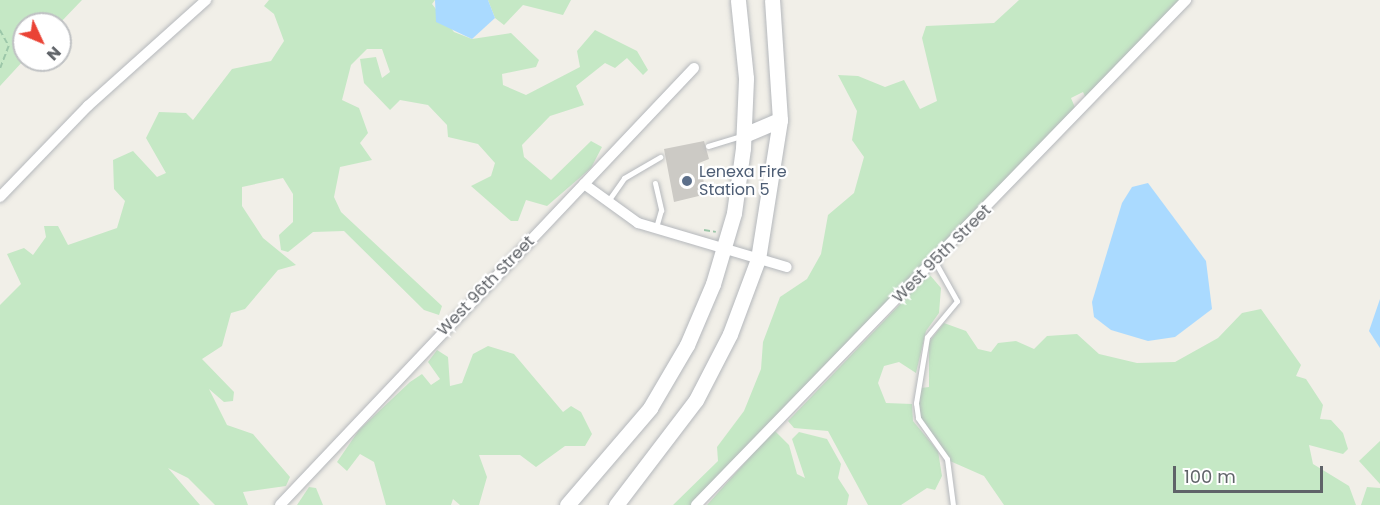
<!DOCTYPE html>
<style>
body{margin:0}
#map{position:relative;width:1380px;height:505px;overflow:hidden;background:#f1efe8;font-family:Poppins,sans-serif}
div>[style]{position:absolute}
.green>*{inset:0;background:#c5e8c5}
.water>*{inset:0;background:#aadaff}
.building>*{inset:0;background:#cccac5}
.path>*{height:1.5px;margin-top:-0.75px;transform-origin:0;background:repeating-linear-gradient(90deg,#9cc7a9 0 6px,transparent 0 9px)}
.roads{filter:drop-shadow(0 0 2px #b5b8bc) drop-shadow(0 0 2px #b5b8bc)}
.lane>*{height:5px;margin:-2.5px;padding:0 2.5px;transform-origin:2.5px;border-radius:2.5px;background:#fff}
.street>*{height:10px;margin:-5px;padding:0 5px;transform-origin:5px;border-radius:5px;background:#fff}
.secondary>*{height:15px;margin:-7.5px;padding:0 7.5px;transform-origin:7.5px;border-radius:7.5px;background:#fff}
.dots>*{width:16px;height:16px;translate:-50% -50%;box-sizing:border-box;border:3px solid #fff;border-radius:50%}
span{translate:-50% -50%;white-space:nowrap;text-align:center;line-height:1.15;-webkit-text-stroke:4.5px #fff;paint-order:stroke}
.service-label{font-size:16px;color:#4e5e75}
.left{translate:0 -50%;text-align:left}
.street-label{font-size:16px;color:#5f6368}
.north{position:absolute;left:12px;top:12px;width:60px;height:60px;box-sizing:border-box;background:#fff;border:2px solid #bfc1c3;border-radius:50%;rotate:134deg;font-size:16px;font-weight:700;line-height:24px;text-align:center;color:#5f6368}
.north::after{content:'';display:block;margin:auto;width:21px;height:27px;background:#ea4335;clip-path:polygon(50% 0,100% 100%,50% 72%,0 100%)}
.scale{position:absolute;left:1173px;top:466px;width:150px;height:27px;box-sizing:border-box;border:3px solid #5f6368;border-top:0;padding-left:8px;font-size:18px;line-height:21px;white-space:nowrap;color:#5f6368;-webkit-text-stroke:4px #fff;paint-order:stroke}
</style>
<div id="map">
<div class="green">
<div style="clip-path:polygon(0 0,82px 0,59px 24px,24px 24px,24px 60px,0 86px)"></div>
<div style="clip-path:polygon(269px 0,435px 0,432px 4px,454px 32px,472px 39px,511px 33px,539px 60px,536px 67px,502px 74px,503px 85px,526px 95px,580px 67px,577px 51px,595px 30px,637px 51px,648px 70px,643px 75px,627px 58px,615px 68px,605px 63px,576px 86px,584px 105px,550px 116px,522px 145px,524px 157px,551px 180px,591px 141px,602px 147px,591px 168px,547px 206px,526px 200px,518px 221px,511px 221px,471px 186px,491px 176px,495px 163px,478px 144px,448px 137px,447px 125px,428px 105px,400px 100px,390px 110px,364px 83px,360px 59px,376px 57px,382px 78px,390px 72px,382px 49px,367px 49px,351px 65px,342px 100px,359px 108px,368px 133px,360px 143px,372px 160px,340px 167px,334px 197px,341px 212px,442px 306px,439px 315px,424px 310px,344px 231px,313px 232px,288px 252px,281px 250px,279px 235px,293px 222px,293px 194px,283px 178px,242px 187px,242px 206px,263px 238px,296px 265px,278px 270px,245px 309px,231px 313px,222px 346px,202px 359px,234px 392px,233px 401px,224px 402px,209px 389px,227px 425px,253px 434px,290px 477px,286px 486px,243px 492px,248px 505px,215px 505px,188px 478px,168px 468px,200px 505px,0 505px,0 305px,21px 284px,7px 254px,24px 248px,33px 255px,46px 237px,44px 226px,58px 226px,68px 245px,117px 228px,125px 201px,114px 189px,113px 160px,133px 151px,157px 177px,166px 173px,146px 138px,159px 112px,186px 113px,193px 120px,232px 69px,271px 61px,284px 41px,274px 14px,264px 6px)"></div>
<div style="clip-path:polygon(488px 0,571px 0,563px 15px,523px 5px,504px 25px,495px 18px)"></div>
<div style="clip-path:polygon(1019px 0,1184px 0,1087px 100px,1083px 92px,1071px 98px,1076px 110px,694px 505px,673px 505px,718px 461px,717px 447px,744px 411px,761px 369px,763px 342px,780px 297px,807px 279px,821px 254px,828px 215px,854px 193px,864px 157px,852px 140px,857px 111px,838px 75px,858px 76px,885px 87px,904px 80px,920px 109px,937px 101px,922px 38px,926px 26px,994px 23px)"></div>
<div style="clip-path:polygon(929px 274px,941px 288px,939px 313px,926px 331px,916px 373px,899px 362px,884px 366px,878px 383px,886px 403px,912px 404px,913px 421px,938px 451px,942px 476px,935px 490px,927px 488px,901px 505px,868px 505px,828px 431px,794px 428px,788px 421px)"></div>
<div style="clip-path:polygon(1261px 309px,1301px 365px,1296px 376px,1306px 379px,1323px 405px,1320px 419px,1331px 420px,1343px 433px,1348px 449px,1343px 454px,1309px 445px,1313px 464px,1349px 486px,1356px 505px,1004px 505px,984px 476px,950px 461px,923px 428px,917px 411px,921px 388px,929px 387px,929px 342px,944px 323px,966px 331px,978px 349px,991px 352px,998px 343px,1016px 341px,1034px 349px,1047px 336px,1077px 334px,1099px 354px,1137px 363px,1175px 362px,1218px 338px,1242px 313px)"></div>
<div style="clip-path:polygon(488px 346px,514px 354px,563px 412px,571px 406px,581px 412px,592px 434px,585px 446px,565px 446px,536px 467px,520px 455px,479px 455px,487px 477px,479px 505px,460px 505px,453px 499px,451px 505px,386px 505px,374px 462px,360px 454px,347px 471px,337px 462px,359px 430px,410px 382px,422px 374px,431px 385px,440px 379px,428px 362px,437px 350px,448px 357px,450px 386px,462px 383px,473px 354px)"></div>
<div style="clip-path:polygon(774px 430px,789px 445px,797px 474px,805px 478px,792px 439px,799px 432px,827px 439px,841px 464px,838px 478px,849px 495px,847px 505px,707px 505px)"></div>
<div style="clip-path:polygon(1380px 441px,1380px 484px,1359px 461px)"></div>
<div style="clip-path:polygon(309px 487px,316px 488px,323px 505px,297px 505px)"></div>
<div style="clip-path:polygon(1367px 487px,1380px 488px,1380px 505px,1361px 505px)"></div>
</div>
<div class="water">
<div style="clip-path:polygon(435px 0,488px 0,495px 18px,472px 39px,436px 22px)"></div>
<div style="clip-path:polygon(1148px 183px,1206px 261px,1212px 309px,1175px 337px,1148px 341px,1111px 330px,1094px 317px,1092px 302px,1122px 203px,1132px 187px)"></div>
<div style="clip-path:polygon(1380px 299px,1380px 348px,1369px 331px)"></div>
</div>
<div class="building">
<div style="clip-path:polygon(704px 141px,709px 159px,699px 163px,707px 194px,674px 202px,664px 149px)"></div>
</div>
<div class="path">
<div style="left:0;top:30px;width:18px;rotate:61deg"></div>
<div style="left:9px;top:46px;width:25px;rotate:111deg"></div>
<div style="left:704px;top:230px;width:12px;rotate:9deg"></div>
</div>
<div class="roads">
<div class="lane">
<div style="left:708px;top:146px;width:34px;rotate:-17deg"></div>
<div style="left:655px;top:183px;width:28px;rotate:77deg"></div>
<div style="left:661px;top:210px;width:19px;rotate:106deg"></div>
<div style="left:608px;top:201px;width:28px;rotate:-55deg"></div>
<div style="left:624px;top:178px;width:42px;rotate:-30.3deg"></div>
<div style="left:934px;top:260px;width:47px;rotate:60.7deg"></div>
<div style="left:957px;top:301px;width:47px;rotate:129.8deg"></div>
<div style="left:927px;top:337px;width:67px;rotate:99.5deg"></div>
<div style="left:916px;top:403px;width:15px;rotate:82deg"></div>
<div style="left:918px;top:418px;width:50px;rotate:54.7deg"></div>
<div style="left:947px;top:459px;width:46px;rotate:82.6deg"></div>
</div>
<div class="street">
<div style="left:584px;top:184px;width:67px;rotate:35.8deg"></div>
<div style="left:638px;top:223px;width:155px;rotate:16.5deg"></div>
<div style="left:0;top:197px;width:127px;rotate:-46deg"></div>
<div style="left:88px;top:106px;width:159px;rotate:-41.9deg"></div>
<div style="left:280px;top:505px;width:602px;rotate:-46.55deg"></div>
<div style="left:696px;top:505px;width:704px;rotate:-45.86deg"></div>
</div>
<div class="secondary">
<div style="left:744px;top:135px;width:39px;rotate:-23deg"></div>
<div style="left:567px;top:505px;width:128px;rotate:-49.4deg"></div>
<div style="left:650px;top:408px;width:73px;rotate:-59.6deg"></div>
<div style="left:687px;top:345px;width:66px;rotate:-66.9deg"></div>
<div style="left:713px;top:284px;width:74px;rotate:-73.5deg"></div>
<div style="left:734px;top:213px;width:66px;rotate:-82.1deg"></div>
<div style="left:743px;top:148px;width:70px;rotate:-87.5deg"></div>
<div style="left:746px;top:78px;width:78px;rotate:-95.9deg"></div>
<div style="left:616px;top:505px;width:132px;rotate:-52.7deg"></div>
<div style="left:696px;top:400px;width:74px;rotate:-62.7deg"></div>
<div style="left:730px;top:334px;width:80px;rotate:-69.5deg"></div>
<div style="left:758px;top:259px;width:141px;rotate:-81deg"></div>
<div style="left:780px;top:120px;width:120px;rotate:-93.8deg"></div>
</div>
</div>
<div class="dots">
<div style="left:687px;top:181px;background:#5c6f8a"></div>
</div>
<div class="service-label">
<span class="left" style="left:699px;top:181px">Lenexa Fire<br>Station 5</span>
</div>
<div class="street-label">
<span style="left:942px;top:254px;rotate:-45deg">West 95th Street</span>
<span style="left:486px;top:286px;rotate:-46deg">West 96th Street</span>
</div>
<div class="north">N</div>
<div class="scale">100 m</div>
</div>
